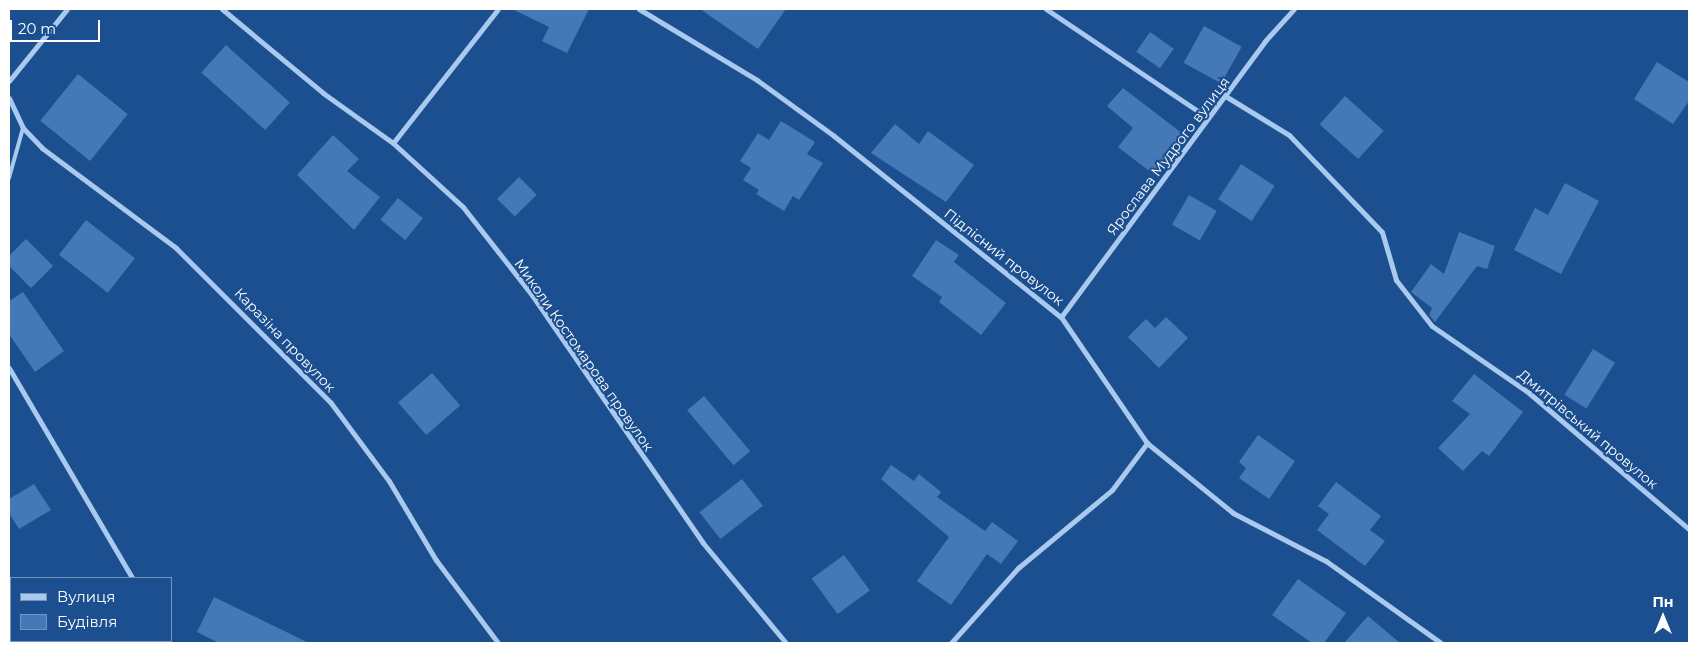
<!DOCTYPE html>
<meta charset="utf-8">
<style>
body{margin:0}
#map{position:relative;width:1698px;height:652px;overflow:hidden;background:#1b4f8f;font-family:Montserrat,sans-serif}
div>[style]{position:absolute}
.building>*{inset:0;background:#4478b7;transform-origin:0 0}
.service>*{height:4px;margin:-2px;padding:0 2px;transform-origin:2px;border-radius:2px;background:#a9c9ee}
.minor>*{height:5px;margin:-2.5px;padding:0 2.5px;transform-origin:2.5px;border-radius:2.5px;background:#a9c9ee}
span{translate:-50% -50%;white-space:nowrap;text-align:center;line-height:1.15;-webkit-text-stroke:4px #1b4f8f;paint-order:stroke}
.street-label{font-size:14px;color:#fff}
.frame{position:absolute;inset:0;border:10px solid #fff;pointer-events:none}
.legend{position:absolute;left:10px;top:577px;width:162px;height:65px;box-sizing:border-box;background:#1b4f8f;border:1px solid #7695bc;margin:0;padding:6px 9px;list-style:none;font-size:15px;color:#fff}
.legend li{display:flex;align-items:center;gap:10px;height:25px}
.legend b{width:25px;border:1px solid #7695bc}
.north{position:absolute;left:1638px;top:592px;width:50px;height:50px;-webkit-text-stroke:4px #1b4f8f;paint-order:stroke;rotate:0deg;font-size:14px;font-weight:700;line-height:20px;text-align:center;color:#fff}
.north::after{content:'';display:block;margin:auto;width:18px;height:22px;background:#fff;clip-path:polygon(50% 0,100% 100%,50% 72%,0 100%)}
.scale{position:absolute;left:10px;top:20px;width:90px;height:22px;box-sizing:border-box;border:2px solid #fff;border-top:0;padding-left:6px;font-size:15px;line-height:18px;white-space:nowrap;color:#fff;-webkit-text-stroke:4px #1b4f8f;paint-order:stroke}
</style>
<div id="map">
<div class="building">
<div style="clip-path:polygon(512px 9px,589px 9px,567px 53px,542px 41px,549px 27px)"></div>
<div style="clip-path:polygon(700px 9px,786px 9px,758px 49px)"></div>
<div style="left:1204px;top:26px;width:43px;height:42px;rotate:29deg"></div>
<div style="left:1150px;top:32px;width:29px;height:24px;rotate:35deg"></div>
<div style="left:226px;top:45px;width:86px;height:37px;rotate:42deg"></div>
<div style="clip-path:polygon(1657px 62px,1689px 82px,1689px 101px,1673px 124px,1634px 99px)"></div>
<div style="left:78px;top:74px;width:64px;height:60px;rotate:39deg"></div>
<div style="clip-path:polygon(1123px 88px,1183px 134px,1153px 174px,1118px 147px,1133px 128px,1107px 106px)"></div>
<div style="left:1345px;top:96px;width:52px;height:38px;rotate:42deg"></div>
<div style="clip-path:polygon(781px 121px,815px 142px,807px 154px,823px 163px,799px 200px,793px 196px,784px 211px,756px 194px,759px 190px,743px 180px,751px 168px,740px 161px,758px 133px,769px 140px)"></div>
<div style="clip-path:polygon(895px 124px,919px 144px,928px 131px,974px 165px,946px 202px,871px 153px)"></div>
<div style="clip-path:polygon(333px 135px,359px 159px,347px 171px,380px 197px,354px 230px,297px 175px)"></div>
<div style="left:1241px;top:164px;width:40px;height:42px;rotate:33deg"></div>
<div style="left:519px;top:177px;width:25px;height:31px;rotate:45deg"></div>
<div style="clip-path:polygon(1565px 183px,1599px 201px,1561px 274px,1514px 250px,1535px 208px,1548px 215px)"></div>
<div style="left:1189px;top:195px;width:32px;height:34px;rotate:30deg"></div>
<div style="left:398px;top:198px;width:32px;height:28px;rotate:39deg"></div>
<div style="left:86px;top:220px;width:62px;height:44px;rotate:38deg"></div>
<div style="clip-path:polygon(1459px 232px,1495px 246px,1487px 269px,1477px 266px,1435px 322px,1429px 315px,1432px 308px,1411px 292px,1431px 264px,1444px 274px)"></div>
<div style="clip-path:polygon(26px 239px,53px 266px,31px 288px,9px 266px,9px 256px)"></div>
<div style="clip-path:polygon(936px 240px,959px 255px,954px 262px,1006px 303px,981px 335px,939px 302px,942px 297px,912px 276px)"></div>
<div style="clip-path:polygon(23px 292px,64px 351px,35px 372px,9px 334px,9px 301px)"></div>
<div style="clip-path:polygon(1166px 317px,1188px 338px,1159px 368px,1128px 337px,1146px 319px,1155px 328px)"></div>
<div style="left:1593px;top:349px;width:26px;height:54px;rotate:32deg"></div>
<div style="left:432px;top:373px;width:43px;height:45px;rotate:49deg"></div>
<div style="clip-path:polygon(1474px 374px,1523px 412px,1489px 456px,1482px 451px,1463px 471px,1438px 448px,1470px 414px,1452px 401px)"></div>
<div style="left:704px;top:396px;width:72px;height:22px;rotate:50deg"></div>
<div style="clip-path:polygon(1258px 435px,1295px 461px,1269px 499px,1239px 478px,1246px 468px,1239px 462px)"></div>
<div style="clip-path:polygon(891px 465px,914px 481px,919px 474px,941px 492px,937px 497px,985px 531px,992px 522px,1018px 541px,1001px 564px,987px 554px,951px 605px,917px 581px,949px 537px,881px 479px)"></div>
<div style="left:742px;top:479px;width:34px;height:54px;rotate:52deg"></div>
<div style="clip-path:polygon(1336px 482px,1381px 516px,1370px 530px,1385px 541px,1365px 566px,1317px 530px,1329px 514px,1318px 506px)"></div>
<div style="clip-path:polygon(34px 484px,51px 510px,19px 529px,9px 513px,9px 499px)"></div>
<div style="left:844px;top:555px;width:44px;height:40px;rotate:54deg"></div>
<div style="clip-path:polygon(1298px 579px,1346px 613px,1324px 643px,1312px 643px,1272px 615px)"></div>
<div style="clip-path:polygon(214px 597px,309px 643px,219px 643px,197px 632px)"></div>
<div style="clip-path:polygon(1368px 616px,1400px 643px,1344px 643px)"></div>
</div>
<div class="service">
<div style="left:9px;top:178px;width:52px;rotate:-74.4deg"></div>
</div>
<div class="minor">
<div style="left:222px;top:9px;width:131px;rotate:39.7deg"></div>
<div style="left:323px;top:93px;width:86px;rotate:35.5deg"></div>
<div style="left:393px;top:143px;width:95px;rotate:42.4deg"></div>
<div style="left:463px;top:207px;width:112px;rotate:51.9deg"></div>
<div style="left:532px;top:295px;width:301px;rotate:55.4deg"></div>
<div style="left:703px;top:543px;width:130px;rotate:50.3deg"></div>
<div style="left:639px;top:9px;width:138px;rotate:31deg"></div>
<div style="left:757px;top:80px;width:95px;rotate:36deg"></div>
<div style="left:834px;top:136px;width:290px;rotate:38.6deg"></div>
<div style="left:1061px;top:317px;width:153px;rotate:55.7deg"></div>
<div style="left:1147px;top:443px;width:111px;rotate:39.1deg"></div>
<div style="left:1233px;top:513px;width:105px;rotate:27.3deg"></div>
<div style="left:1326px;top:561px;width:141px;rotate:35.5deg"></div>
<div style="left:1046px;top:9px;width:194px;rotate:33.9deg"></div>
<div style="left:9px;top:81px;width:92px;rotate:-51.1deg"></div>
<div style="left:1227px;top:97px;width:73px;rotate:31.5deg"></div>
<div style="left:1289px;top:135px;width:134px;rotate:46.2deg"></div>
<div style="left:1382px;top:232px;width:50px;rotate:73.7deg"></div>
<div style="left:1396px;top:280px;width:58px;rotate:52deg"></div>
<div style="left:1432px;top:326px;width:118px;rotate:34.6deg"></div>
<div style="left:1529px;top:393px;width:210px;rotate:40.4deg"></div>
<div style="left:9px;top:98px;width:33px;rotate:65deg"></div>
<div style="left:23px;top:128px;width:28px;rotate:46deg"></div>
<div style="left:42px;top:148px;width:167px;rotate:36.7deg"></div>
<div style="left:176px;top:248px;width:219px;rotate:45deg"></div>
<div style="left:331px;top:403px;width:97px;rotate:53.4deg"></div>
<div style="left:389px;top:481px;width:92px;rotate:59.3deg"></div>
<div style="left:436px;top:560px;width:104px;rotate:53.2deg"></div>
<div style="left:393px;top:143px;width:170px;rotate:-51.9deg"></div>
<div style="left:1061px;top:317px;width:343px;rotate:-53.5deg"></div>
<div style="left:1265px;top:41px;width:43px;rotate:-47.8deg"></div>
<div style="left:9px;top:368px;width:243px;rotate:59.6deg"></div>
<div style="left:157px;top:641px;width:2px;rotate:63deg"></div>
<div style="left:951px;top:643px;width:101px;rotate:-48.2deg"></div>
<div style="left:1018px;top:568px;width:122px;rotate:-39.7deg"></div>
<div style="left:1112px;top:490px;width:59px;rotate:-53.3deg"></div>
</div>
<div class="street-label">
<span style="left:1168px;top:156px;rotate:-53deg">Ярослава Мудрого вулиця</span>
<span style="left:1004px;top:257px;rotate:38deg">Підлісний провулок</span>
<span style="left:285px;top:340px;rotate:46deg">Каразіна провулок</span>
<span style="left:584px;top:355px;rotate:55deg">Миколи Костомарова провулок</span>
<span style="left:1588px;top:429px;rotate:40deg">Дмитрівський провулок</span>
</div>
<div class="frame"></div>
<ul class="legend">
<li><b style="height:6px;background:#a9c9ee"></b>Вулиця</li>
<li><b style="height:14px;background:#4478b7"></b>Будівля</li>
</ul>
<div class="north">Пн</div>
<div class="scale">20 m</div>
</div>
